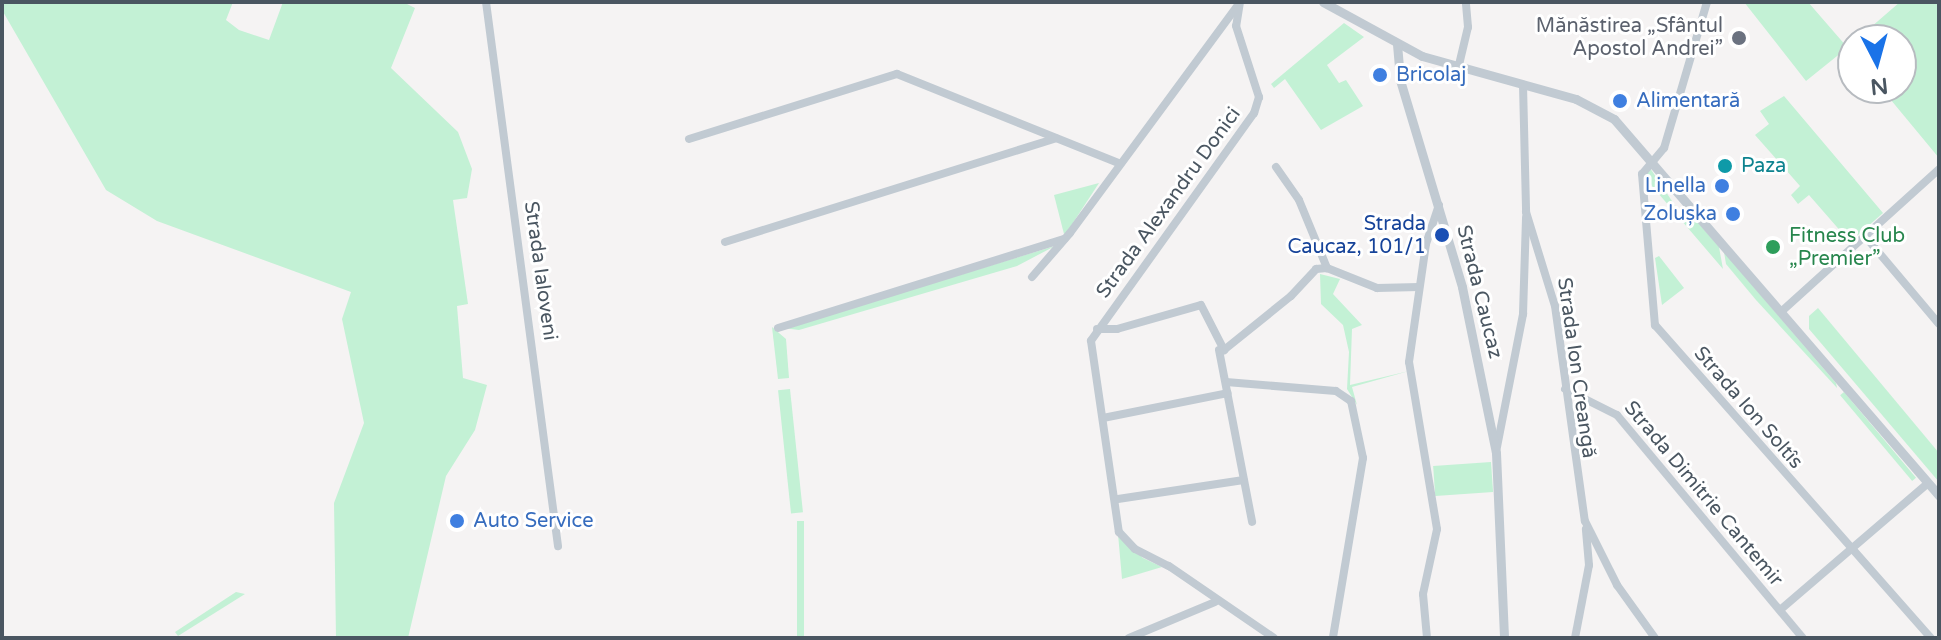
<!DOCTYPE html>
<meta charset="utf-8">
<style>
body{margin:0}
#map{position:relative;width:1941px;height:640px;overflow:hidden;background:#f5f3f3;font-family:"Varela Round",sans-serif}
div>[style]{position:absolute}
.green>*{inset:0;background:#c3f1d5;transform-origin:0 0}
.minor>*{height:8px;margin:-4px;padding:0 4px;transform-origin:4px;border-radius:4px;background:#c1cad2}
.tertiary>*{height:9px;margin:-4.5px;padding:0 4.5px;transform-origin:4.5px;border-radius:4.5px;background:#c1cad2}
.dots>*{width:22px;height:22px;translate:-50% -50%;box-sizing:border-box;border:4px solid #fff;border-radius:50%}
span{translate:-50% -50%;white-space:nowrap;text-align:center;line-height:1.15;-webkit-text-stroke:6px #fff;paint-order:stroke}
.worship-label{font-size:20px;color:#5b616d}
.right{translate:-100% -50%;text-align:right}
.shop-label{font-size:20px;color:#366cbe}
.left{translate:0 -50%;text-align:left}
.culture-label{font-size:20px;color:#0d838f}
.street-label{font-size:20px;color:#4a5661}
.transit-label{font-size:20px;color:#164399}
.leisure-label{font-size:20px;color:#27864d}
.frame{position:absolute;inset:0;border:4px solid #4a5661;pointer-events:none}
.north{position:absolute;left:1837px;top:24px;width:80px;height:80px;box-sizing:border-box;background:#fff;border:2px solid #b7bbc0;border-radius:50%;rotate:174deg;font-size:22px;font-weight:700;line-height:32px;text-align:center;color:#4a5661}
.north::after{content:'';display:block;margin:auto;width:28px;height:36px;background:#1a73e8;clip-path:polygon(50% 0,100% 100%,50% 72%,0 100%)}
</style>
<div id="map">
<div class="green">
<div style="clip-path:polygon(2px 2px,233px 2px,226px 20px,239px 30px,269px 40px,283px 2px,403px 2px,415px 8px,391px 68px,458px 132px,472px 169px,467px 198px,453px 200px,468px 304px,457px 306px,463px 378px,487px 385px,475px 430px,446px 476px,408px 638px,336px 638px,334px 503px,364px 423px,342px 319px,351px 292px,157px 221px,106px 190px,2px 10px)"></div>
<div style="clip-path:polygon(1744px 2px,1808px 2px,1847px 47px,1853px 43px,1853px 55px,1847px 48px,1806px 81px)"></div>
<div style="clip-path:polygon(1900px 2px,1939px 2px,1939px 158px,1881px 88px,1901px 88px,1901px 40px,1856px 40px)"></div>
<div style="clip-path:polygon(1344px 23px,1364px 37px,1327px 65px,1339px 83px,1346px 80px,1363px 106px,1321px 130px,1285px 79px,1274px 88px,1271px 84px)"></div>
<div style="clip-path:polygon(1784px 96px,1883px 213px,1850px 242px,1809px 195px,1798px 204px,1791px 195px,1800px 186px,1755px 135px,1769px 124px,1760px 111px)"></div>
<div style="clip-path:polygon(1650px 168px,1676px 207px,1689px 212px,1719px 247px,1723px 269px,1652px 186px,1646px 174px)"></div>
<div style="clip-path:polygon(1099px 183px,1067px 232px,1064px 234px,1054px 195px)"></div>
<div style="clip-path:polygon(1055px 246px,1017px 266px,799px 330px,783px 328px)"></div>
<div style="clip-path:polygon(1724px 252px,1836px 383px,1837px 388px,1756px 300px,1726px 264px)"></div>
<div style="clip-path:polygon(1659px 256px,1684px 288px,1662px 305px,1655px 258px)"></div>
<div style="clip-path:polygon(1320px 274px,1340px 279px,1333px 294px,1362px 325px,1352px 329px,1350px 385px,1409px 371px,1352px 387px,1357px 405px,1347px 389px,1349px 352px,1343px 325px,1321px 304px)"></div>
<div style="clip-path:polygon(1818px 308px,1939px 453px,1939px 482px,1809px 329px,1809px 316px)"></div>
<div style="clip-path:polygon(772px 327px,786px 339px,789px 378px,778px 379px)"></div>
<div style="left:790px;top:389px;width:124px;height:12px;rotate:84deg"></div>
<div style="left:1844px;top:392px;width:112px;height:5px;rotate:50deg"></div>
<div style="left:1491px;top:462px;width:30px;height:58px;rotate:86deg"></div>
<div style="left:797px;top:521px;width:7px;height:118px"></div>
<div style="clip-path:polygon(1118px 534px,1143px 558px,1162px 567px,1122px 579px)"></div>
<div style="clip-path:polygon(236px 592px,245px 594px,178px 636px,175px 632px)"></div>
</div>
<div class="minor">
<div style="left:486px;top:2px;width:549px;rotate:82.46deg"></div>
<div style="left:1240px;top:2px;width:24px;rotate:99deg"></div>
<div style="left:1236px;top:26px;width:75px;rotate:72.1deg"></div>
<div style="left:1259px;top:97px;width:17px;rotate:107deg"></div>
<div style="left:1254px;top:113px;width:280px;rotate:125.6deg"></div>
<div style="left:1091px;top:341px;width:193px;rotate:81.7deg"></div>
<div style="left:1119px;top:532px;width:23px;rotate:47deg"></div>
<div style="left:1135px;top:549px;width:38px;rotate:27deg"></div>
<div style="left:1169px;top:566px;width:127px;rotate:34.4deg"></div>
<div style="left:1707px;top:2px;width:152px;rotate:106.4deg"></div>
<div style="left:1664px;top:148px;width:34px;rotate:130deg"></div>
<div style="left:1642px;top:174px;width:152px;rotate:85.1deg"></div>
<div style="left:1655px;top:325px;width:417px;rotate:48.6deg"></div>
<div style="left:1458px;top:69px;width:43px;rotate:-76.6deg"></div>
<div style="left:1468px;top:27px;width:25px;rotate:-95deg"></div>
<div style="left:1523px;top:85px;width:127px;rotate:88.6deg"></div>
<div style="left:1526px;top:212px;width:98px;rotate:72.9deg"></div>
<div style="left:1555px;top:306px;width:217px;rotate:82.1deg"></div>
<div style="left:1585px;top:521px;width:72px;rotate:63.4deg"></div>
<div style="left:1617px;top:585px;width:65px;rotate:54.4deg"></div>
<div style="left:689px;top:139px;width:218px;rotate:-17.4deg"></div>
<div style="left:897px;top:74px;width:238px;rotate:21.9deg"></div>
<div style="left:1276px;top:167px;width:40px;rotate:55.1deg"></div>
<div style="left:1299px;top:200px;width:74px;rotate:67.6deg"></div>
<div style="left:1864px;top:235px;width:116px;rotate:49.9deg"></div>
<div style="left:725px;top:242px;width:347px;rotate:-17.4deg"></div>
<div style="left:1032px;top:277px;width:58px;rotate:-49.2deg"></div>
<div style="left:1070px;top:233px;width:283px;rotate:-53.6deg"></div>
<div style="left:1782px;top:311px;width:212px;rotate:-42.1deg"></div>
<div style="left:778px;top:328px;width:300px;rotate:-17.3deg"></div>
<div style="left:1097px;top:329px;width:20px"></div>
<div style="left:1117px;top:329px;width:87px;rotate:-15.9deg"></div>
<div style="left:1201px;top:305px;width:51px;rotate:62.9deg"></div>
<div style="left:1224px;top:350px;width:86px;rotate:-38.9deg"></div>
<div style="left:1291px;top:296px;width:37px;rotate:-47deg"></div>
<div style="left:1316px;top:269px;width:11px;rotate:-5deg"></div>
<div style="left:1327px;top:268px;width:54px;rotate:21.8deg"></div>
<div style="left:1377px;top:288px;width:42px;rotate:-1.4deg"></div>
<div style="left:1219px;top:350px;width:175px;rotate:79.1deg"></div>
<div style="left:1226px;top:382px;width:110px;rotate:4.7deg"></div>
<div style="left:1336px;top:391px;width:18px;rotate:34deg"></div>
<div style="left:1351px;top:401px;width:58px;rotate:78.1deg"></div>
<div style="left:1363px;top:458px;width:182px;rotate:99.5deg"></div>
<div style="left:1565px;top:389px;width:58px;rotate:26.6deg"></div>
<div style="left:1617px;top:415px;width:290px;rotate:50.2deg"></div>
<div style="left:1103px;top:418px;width:127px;rotate:-11.3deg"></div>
<div style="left:1496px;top:452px;width:141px;rotate:-78.9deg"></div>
<div style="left:1523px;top:314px;width:97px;rotate:-88.2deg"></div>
<div style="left:1118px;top:499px;width:127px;rotate:-8.6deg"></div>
<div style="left:1780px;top:610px;width:195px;rotate:-40.6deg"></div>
<div style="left:1129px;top:638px;width:93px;rotate:-22.7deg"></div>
<div style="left:1427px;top:638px;width:44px;rotate:-95.2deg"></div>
<div style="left:1423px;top:594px;width:66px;rotate:-77.8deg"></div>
<div style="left:1437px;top:529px;width:169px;rotate:-99.5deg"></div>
<div style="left:1409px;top:362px;width:119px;rotate:-81.8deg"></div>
<div style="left:1426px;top:244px;width:41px;rotate:-71.6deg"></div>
<div style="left:1575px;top:638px;width:74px;rotate:-79.1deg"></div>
<div style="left:1589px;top:565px;width:36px;rotate:-95deg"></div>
</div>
<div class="tertiary">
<div style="left:1323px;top:2px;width:113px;rotate:28.6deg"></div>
<div style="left:1422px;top:56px;width:160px;rotate:15.6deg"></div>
<div style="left:1576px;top:99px;width:43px;rotate:27.8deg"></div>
<div style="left:1614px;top:119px;width:498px;rotate:49.2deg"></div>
<div style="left:1397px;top:44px;width:36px;rotate:85deg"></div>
<div style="left:1400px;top:80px;width:216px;rotate:73.3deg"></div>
<div style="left:1462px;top:287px;width:169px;rotate:78.4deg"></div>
<div style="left:1496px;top:453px;width:185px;rotate:87.5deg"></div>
</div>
<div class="dots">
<div style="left:1739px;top:38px;background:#6b7280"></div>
<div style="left:1380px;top:75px;background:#3f7fe0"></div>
<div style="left:1620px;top:101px;background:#3f7fe0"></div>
<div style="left:1725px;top:166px;background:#0f9aa8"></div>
<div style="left:1722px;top:186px;background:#3f7fe0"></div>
<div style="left:1733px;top:214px;background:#3f7fe0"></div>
<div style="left:1442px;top:235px;background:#1a4fb4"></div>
<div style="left:1773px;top:247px;background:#2e9e5b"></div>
<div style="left:457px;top:521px;background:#3f7fe0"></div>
</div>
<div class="worship-label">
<span class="right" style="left:1723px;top:38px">Mănăstirea „Sfântul<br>Apostol Andrei”</span>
</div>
<div class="shop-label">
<span class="left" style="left:1396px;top:75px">Bricolaj</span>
<span class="left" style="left:1636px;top:101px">Alimentară</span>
<span class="right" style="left:1706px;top:186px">Linella</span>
<span class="right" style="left:1717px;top:214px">Zolușka</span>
<span class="left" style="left:473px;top:521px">Auto Service</span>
</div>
<div class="culture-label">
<span class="left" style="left:1741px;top:166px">Paza</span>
</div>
<div class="street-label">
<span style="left:1169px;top:203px;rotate:-54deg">Strada Alexandru Donici</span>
<span style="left:540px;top:271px;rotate:82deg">Strada Ialoveni</span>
<span style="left:1479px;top:292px;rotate:76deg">Strada Caucaz</span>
<span style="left:1576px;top:368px;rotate:82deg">Strada Ion Creangă</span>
<span style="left:1748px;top:408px;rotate:49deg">Strada Ion Soltîs</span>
<span style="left:1703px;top:494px;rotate:50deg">Strada Dimitrie Cantemir</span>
</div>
<div class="transit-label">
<span class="right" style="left:1426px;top:236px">Strada<br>Caucaz, 101/1</span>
</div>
<div class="leisure-label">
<span class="left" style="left:1789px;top:248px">Fitness Club<br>„Premier”</span>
</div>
<div class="frame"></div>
<div class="north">N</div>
</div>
